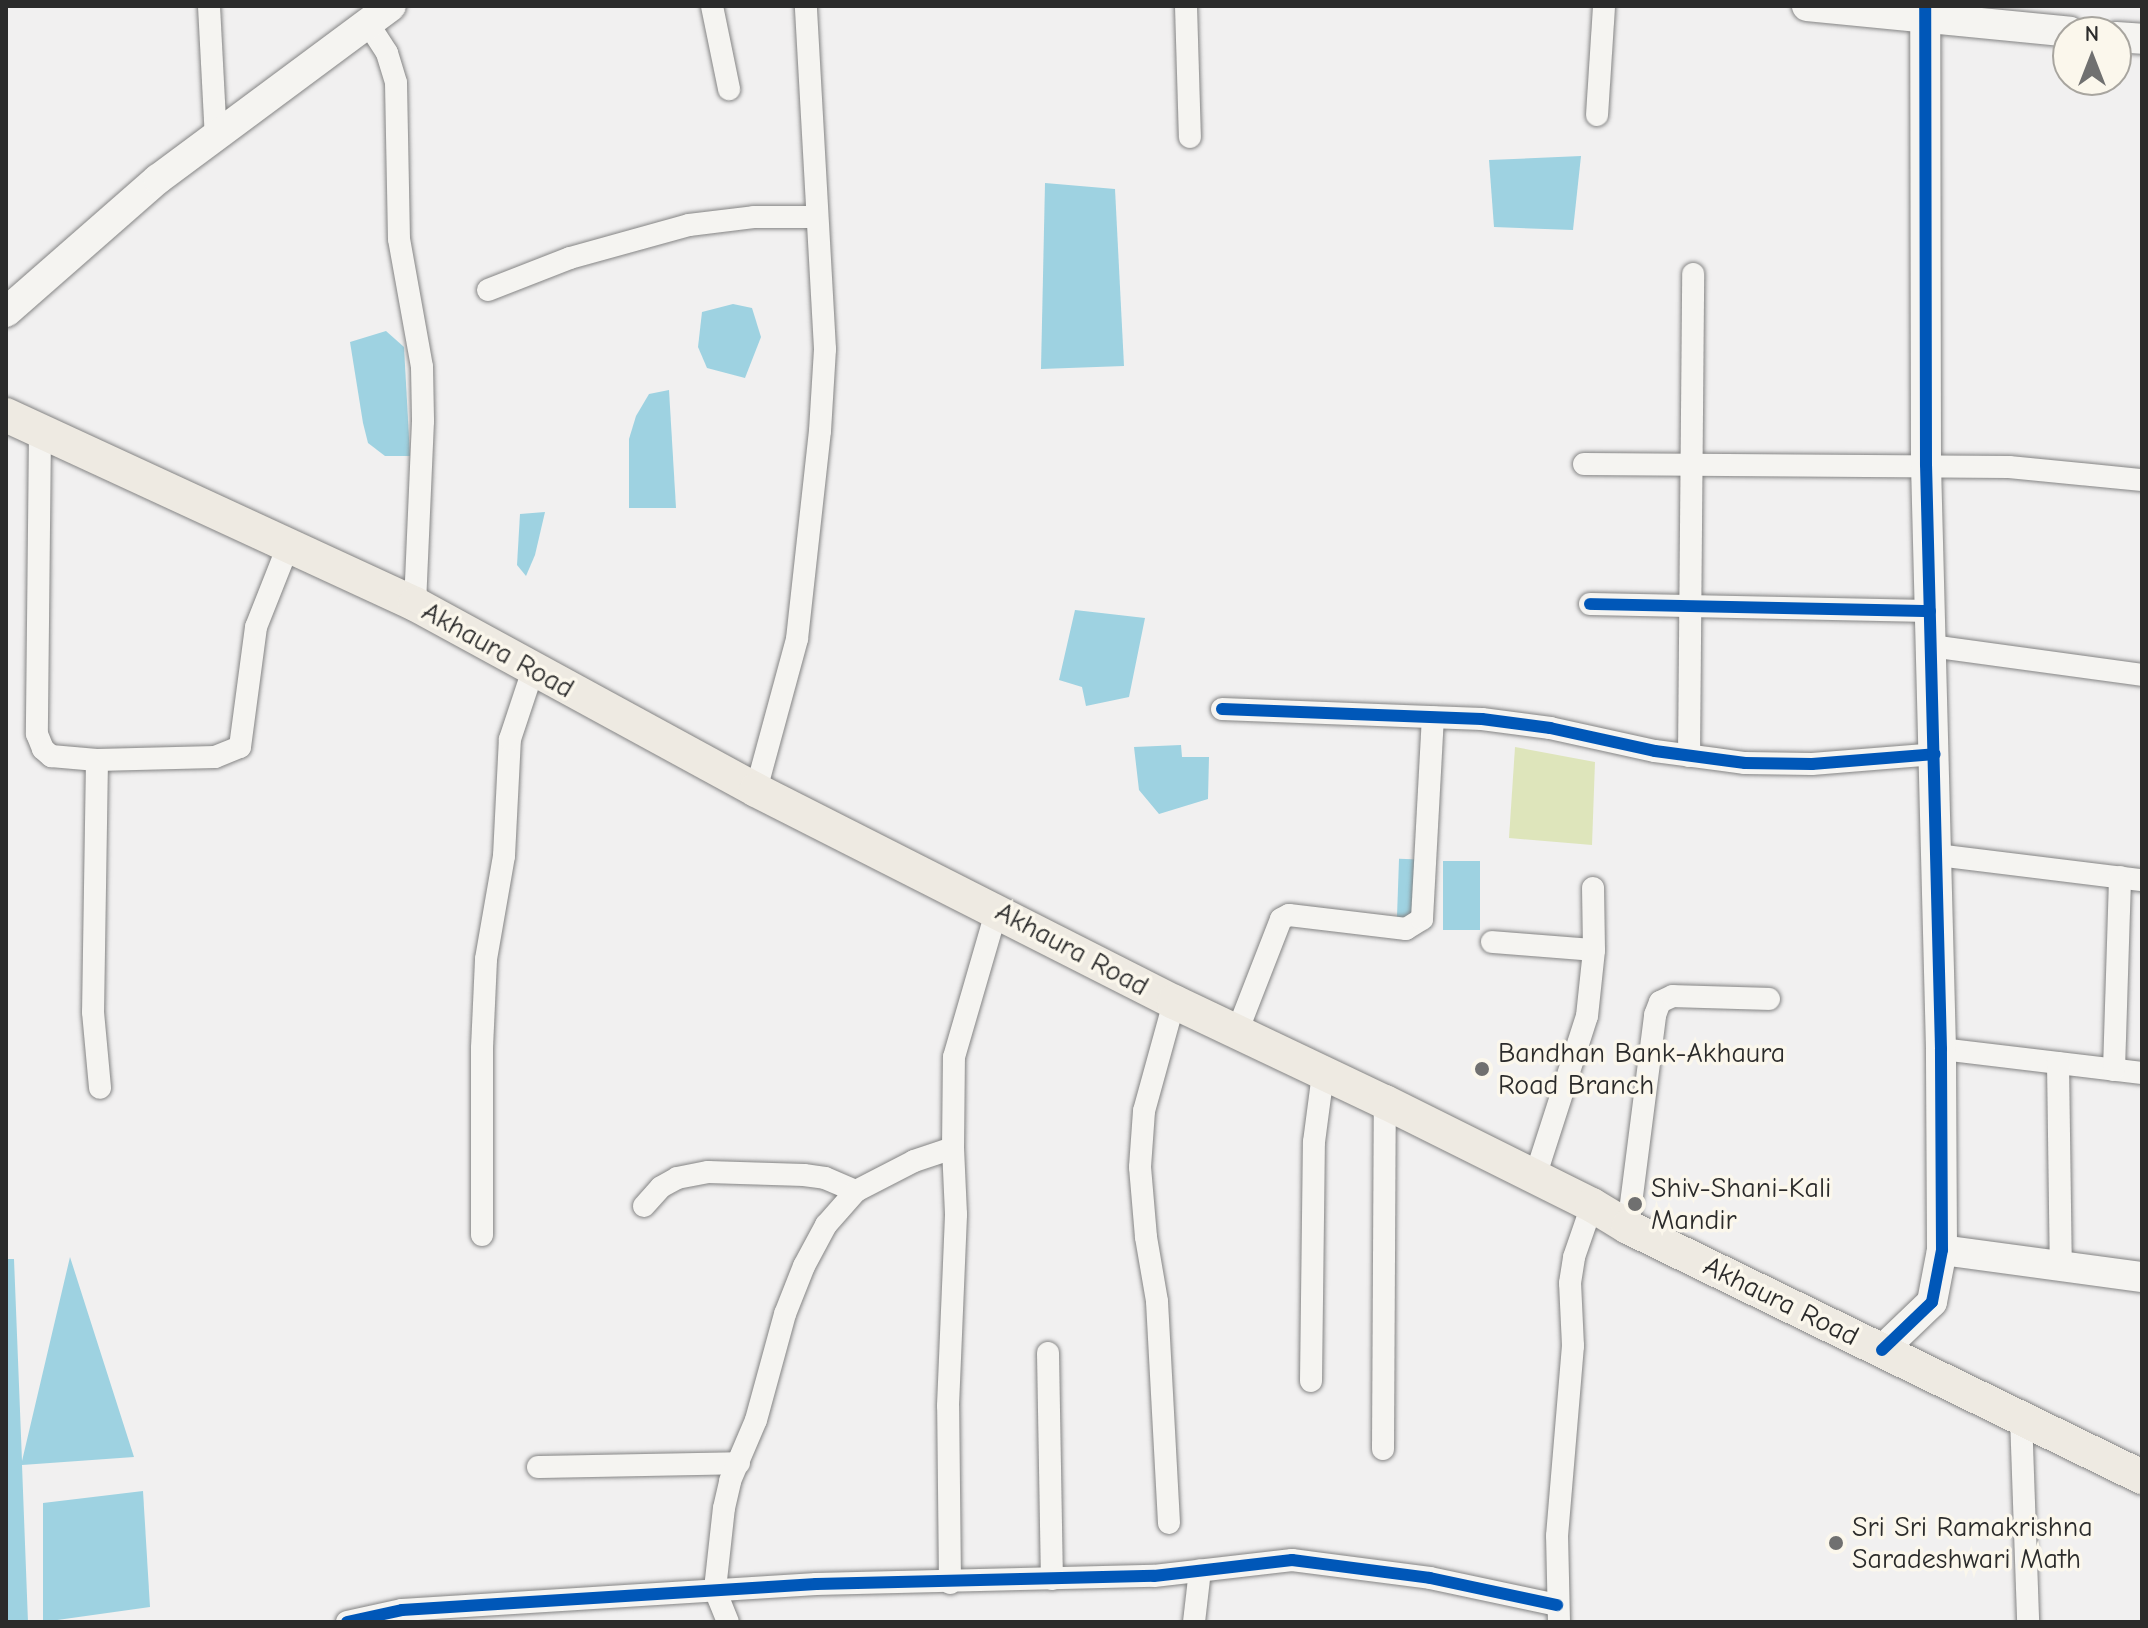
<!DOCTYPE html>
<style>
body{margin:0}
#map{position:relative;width:2148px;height:1628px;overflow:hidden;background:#f1f0f0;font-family:"Comic Neue",sans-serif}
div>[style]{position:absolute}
.green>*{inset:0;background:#dee5bb}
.water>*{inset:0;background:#9ed2e1;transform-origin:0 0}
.roads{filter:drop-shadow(0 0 2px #848484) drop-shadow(0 0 2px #848484)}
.street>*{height:22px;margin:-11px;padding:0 11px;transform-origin:11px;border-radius:11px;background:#f5f4f1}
.secondary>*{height:30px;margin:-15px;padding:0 15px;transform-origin:15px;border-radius:15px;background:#f5f4f1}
.primary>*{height:34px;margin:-17px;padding:0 17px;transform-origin:17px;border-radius:17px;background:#eeeae2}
.cycleway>*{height:12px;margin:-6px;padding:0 6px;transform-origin:6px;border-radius:6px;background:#0057b8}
.dots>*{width:22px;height:22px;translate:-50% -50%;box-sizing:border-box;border:4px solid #fbf7ec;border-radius:50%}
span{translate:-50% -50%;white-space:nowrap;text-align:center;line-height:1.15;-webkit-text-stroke:7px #fbf7ec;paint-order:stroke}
.street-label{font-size:28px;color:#2b2b2b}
.poi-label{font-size:28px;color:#2b2b2b}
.left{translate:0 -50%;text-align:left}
.frame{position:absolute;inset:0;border:8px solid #2b2b2b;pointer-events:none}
.north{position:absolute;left:2052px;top:16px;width:80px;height:80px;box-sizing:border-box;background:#fbf7ec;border:2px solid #a8a59f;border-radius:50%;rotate:0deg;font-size:22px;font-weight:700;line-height:32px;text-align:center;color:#2b2b2b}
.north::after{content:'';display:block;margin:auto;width:28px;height:36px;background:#707070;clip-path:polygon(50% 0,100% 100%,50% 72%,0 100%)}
</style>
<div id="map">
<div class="green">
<div style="clip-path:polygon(1515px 747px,1595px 762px,1592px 845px,1509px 838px)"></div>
</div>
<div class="water">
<div style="clip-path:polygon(1581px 156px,1573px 230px,1494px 227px,1489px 160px)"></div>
<div style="clip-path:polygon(1045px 183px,1115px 189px,1124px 366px,1041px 369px)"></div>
<div style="clip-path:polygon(733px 304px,752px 308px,761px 337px,745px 378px,707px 368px,698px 347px,702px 312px)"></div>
<div style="clip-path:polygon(386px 331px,404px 347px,410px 456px,385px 456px,368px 443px,363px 423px,350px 342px)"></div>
<div style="clip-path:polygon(669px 390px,676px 508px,629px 508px,629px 439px,636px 416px,649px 394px)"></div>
<div style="clip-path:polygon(545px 512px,535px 555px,526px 576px,517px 565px,520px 514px)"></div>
<div style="clip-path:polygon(1075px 610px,1145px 618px,1129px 697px,1086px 706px,1082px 687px,1059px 680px)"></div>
<div style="clip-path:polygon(1181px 745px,1182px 757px,1209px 757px,1208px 799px,1159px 814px,1139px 790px,1134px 747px)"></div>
<div style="left:1433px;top:860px;width:68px;height:34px;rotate:92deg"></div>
<div style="left:1443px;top:861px;width:37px;height:69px"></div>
<div style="clip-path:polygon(70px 1257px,134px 1457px,22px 1465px,28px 1622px,6px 1622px,6px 1259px,14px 1259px,22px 1461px)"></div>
<div style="clip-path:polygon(143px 1491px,150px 1607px,43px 1622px,43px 1503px)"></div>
</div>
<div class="roads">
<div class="street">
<div style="left:209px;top:6px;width:133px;rotate:87deg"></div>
<div style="left:712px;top:6px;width:85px;rotate:78.4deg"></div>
<div style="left:1186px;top:6px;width:131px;rotate:88.3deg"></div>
<div style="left:369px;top:25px;width:33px;rotate:57deg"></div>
<div style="left:387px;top:53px;width:31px;rotate:73deg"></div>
<div style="left:396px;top:83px;width:156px;rotate:88.9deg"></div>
<div style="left:399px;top:239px;width:130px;rotate:79.8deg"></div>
<div style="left:422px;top:367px;width:54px;rotate:88.9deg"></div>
<div style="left:423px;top:421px;width:183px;rotate:92.5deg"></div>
<div style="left:1597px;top:115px;width:109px;rotate:-86.3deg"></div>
<div style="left:488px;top:290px;width:88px;rotate:-21.3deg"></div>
<div style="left:570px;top:258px;width:123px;rotate:-15.5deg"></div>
<div style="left:689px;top:225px;width:65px;rotate:-7deg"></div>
<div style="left:754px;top:217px;width:62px"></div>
<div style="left:40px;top:432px;width:302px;rotate:90.6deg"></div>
<div style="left:37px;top:734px;width:16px;rotate:68deg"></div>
<div style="left:43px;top:749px;width:11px;rotate:41deg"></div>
<div style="left:51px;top:756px;width:46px;rotate:5deg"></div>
<div style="left:97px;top:760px;width:118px;rotate:-1.5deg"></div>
<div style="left:215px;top:757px;width:27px;rotate:-22deg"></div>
<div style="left:240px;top:747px;width:121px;rotate:-82.4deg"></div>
<div style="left:256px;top:627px;width:87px;rotate:-68.4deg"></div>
<div style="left:1584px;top:464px;width:425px;rotate:0.4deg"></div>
<div style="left:2009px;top:467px;width:134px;rotate:5.6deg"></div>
<div style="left:1590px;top:604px;width:340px;rotate:1.2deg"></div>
<div style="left:1931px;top:646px;width:213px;rotate:7.8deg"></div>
<div style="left:1222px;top:709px;width:260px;rotate:2.2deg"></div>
<div style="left:1482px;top:719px;width:69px;rotate:7.5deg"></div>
<div style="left:1550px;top:728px;width:107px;rotate:12.4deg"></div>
<div style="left:1655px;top:751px;width:91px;rotate:7.6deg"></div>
<div style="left:1745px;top:763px;width:67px;rotate:0.9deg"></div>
<div style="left:1812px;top:764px;width:123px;rotate:-4.6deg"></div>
<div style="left:1689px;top:756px;width:482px;rotate:-89.5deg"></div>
<div style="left:97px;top:760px;width:252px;rotate:90.9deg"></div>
<div style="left:93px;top:1012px;width:76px;rotate:84.7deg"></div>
<div style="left:756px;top:790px;width:156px;rotate:-74.8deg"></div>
<div style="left:797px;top:639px;width:209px;rotate:-83.7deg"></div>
<div style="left:820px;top:431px;width:82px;rotate:-86.5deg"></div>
<div style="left:825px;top:349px;width:344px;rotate:-93.2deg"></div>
<div style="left:1937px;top:855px;width:207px;rotate:7deg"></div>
<div style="left:1492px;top:942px;width:102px;rotate:4.5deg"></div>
<div style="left:1237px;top:1032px;width:121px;rotate:-68.7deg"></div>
<div style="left:1281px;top:919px;width:9px;rotate:-27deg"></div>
<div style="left:1289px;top:915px;width:118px;rotate:6.8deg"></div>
<div style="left:1406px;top:929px;width:19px;rotate:-32deg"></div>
<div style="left:1422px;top:919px;width:202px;rotate:-86.9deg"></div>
<div style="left:1941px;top:1049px;width:202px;rotate:6.8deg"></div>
<div style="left:2058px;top:1063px;width:204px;rotate:89.2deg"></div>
<div style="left:2114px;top:1070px;width:193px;rotate:-88.2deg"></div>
<div style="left:1535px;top:1177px;width:169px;rotate:-72.1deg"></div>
<div style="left:1587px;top:1016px;width:66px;rotate:-83.9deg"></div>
<div style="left:1594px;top:950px;width:62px;rotate:-90.9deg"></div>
<div style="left:644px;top:1206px;width:25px;rotate:-48deg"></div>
<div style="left:661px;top:1187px;width:18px;rotate:-29deg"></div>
<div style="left:677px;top:1178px;width:32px;rotate:-11deg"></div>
<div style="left:708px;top:1172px;width:96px;rotate:1.8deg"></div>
<div style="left:804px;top:1175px;width:21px;rotate:8deg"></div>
<div style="left:825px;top:1178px;width:34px;rotate:23deg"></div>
<div style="left:1628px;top:1227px;width:214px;rotate:-82.7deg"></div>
<div style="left:1655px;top:1015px;width:14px;rotate:-69deg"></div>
<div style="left:1660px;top:1002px;width:14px;rotate:-25deg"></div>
<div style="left:1673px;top:996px;width:96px;rotate:1.8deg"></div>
<div style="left:482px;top:1235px;width:187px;rotate:-90deg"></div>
<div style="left:482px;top:1048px;width:89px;rotate:-87.4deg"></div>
<div style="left:486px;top:959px;width:105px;rotate:-80.1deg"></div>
<div style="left:504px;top:856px;width:117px;rotate:-87.1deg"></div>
<div style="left:510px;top:739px;width:73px;rotate:-71.6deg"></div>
<div style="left:1048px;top:1353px;width:226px;rotate:89deg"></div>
<div style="left:1311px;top:1381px;width:239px;rotate:-89.3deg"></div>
<div style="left:1314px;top:1142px;width:69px;rotate:-82.5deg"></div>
<div style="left:2021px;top:1417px;width:205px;rotate:88deg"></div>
<div style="left:1383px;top:1449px;width:347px;rotate:-89.7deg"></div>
<div style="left:538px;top:1467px;width:201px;rotate:-1.1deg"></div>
<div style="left:1169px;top:1523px;width:222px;rotate:-93.1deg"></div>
<div style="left:1157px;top:1301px;width:65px;rotate:-99.8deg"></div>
<div style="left:1146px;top:1237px;width:70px;rotate:-94.9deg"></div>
<div style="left:1140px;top:1167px;width:56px;rotate:-85.9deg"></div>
<div style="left:1144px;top:1111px;width:113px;rotate:-74.6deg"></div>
<div style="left:950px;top:1583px;width:177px;rotate:-90.6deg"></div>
<div style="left:948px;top:1406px;width:192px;rotate:-87.6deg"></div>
<div style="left:956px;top:1214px;width:66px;rotate:-92.6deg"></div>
<div style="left:347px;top:1622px;width:56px;rotate:-12.3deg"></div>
<div style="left:402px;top:1610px;width:415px;rotate:-3.6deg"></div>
<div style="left:816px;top:1584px;width:338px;rotate:-1.4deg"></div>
<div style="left:1154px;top:1576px;width:139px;rotate:-6.6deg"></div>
<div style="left:1292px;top:1560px;width:139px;rotate:7.4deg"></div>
<div style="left:1430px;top:1578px;width:130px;rotate:12deg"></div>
<div style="left:728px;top:1622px;width:35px;rotate:-112deg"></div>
<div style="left:715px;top:1589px;width:81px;rotate:-83.7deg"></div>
<div style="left:724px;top:1508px;width:28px;rotate:-77deg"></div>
<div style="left:730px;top:1481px;width:66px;rotate:-66.9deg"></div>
<div style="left:756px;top:1420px;width:110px;rotate:-74.7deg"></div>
<div style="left:785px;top:1314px;width:52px;rotate:-68.4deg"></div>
<div style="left:804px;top:1266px;width:47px;rotate:-61.8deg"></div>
<div style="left:826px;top:1225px;width:45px;rotate:-48.6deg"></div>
<div style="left:856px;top:1191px;width:65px;rotate:-27.3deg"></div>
<div style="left:914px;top:1161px;width:41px;rotate:-18.4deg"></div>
<div style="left:953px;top:1148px;width:91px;rotate:-89.4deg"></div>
<div style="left:954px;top:1057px;width:154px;rotate:-73.8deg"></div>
<div style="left:1194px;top:1622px;width:52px;rotate:-83.4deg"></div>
<div style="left:1559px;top:1622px;width:86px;rotate:-91.3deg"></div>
<div style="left:1557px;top:1536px;width:191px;rotate:-85.2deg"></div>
<div style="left:1573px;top:1346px;width:63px;rotate:-92.7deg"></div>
<div style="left:1570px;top:1283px;width:26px;rotate:-81deg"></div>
<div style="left:1574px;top:1257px;width:55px;rotate:-70.9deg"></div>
</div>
<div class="secondary">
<div style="left:1807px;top:6px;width:264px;rotate:5.6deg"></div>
<div style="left:2116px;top:37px;width:26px;rotate:4deg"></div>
<div style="left:6px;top:312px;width:202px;rotate:-41.2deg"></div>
<div style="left:158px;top:179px;width:290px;rotate:-36.6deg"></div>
<div style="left:1942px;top:1250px;width:202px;rotate:7.7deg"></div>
<div style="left:1882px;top:1350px;width:69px;rotate:-43.8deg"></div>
<div style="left:1932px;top:1302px;width:53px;rotate:-79.1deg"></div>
<div style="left:1942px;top:1250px;width:201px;rotate:-90.3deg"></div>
<div style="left:1941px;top:1049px;width:584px;rotate:-91.47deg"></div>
<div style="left:1926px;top:465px;width:459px;rotate:-90.1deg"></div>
</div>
<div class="primary">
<div style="left:6px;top:415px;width:451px;rotate:24.8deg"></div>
<div style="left:415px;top:604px;width:388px;rotate:28.6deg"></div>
<div style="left:756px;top:790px;width:469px;rotate:26.9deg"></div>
<div style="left:1174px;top:1002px;width:233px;rotate:25.4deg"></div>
<div style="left:1385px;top:1102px;width:231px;rotate:26.5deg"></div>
<div style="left:1592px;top:1205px;width:42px;rotate:31.4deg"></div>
<div style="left:1628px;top:1227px;width:572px;rotate:25.94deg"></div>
</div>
</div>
<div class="cycleway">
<div style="left:1590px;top:604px;width:340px;rotate:1.2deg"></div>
<div style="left:1222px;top:709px;width:260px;rotate:2.2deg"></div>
<div style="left:1482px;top:719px;width:69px;rotate:7.5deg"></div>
<div style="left:1550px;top:728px;width:107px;rotate:12.4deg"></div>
<div style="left:1655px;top:751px;width:91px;rotate:7.6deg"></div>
<div style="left:1745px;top:763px;width:67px;rotate:0.9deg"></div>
<div style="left:1812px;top:764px;width:123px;rotate:-4.6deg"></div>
<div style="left:1882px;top:1350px;width:69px;rotate:-43.8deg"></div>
<div style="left:1932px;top:1302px;width:53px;rotate:-79.1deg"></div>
<div style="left:1942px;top:1250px;width:201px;rotate:-90.3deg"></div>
<div style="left:1941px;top:1049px;width:584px;rotate:-91.47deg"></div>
<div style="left:1926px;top:465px;width:459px;rotate:-90.1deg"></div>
<div style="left:347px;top:1622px;width:56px;rotate:-12.3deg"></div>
<div style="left:402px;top:1610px;width:415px;rotate:-3.6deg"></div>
<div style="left:816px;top:1584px;width:338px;rotate:-1.4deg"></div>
<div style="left:1154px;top:1576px;width:139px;rotate:-6.6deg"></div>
<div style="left:1292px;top:1560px;width:139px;rotate:7.4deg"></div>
<div style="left:1430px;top:1578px;width:130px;rotate:12deg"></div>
</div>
<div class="dots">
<div style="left:1482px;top:1069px;background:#707070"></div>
<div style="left:1635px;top:1204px;background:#707070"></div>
<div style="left:1836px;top:1543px;background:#707070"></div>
</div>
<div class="street-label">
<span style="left:498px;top:650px;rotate:29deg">Akhaura Road</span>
<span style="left:1072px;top:949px;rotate:28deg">Akhaura Road</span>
<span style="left:1781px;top:1301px;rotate:26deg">Akhaura Road</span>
</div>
<div class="poi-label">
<span class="left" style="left:1498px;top:1069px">Bandhan Bank-Akhaura<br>Road Branch</span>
<span class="left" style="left:1651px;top:1204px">Shiv-Shani-Kali<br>Mandir</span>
<span class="left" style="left:1852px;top:1543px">Sri Sri Ramakrishna<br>Saradeshwari Math</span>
</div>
<div class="frame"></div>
<div class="north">N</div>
</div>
